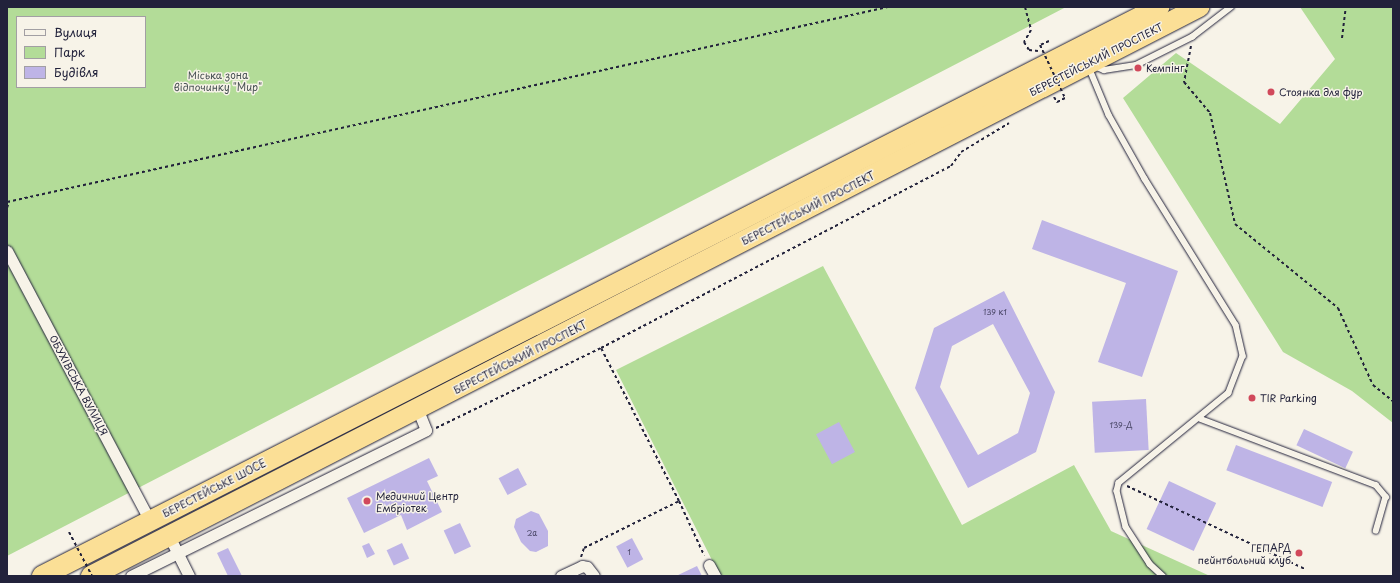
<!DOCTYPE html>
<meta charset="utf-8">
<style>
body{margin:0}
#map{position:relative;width:1400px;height:583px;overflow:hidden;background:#f7f3e8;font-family:"Playpen Sans",sans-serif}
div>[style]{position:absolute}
.green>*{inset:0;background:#b3dc98}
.building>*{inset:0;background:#beb4e6;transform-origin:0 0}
.path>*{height:2px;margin-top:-1px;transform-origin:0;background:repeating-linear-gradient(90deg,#22223b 0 3px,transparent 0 6px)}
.roads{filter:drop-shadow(0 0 1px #22223b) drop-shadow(0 0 1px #22223b)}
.lane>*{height:5.5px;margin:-2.75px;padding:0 2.75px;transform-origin:2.75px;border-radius:2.75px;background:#f7f3e8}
.street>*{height:11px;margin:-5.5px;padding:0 5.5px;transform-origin:5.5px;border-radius:5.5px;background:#f7f3e8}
.highway>*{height:20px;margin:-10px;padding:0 10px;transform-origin:10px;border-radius:10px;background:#fbdf96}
.path-bridge>*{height:2px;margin-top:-1px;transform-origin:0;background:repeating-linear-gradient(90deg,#22223b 0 3px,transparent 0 6px)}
.dots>*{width:11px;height:11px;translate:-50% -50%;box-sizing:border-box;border:2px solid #f7f3e8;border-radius:50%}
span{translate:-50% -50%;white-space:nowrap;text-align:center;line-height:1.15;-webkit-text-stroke:3px #f7f3e8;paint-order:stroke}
.number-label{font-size:8px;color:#494666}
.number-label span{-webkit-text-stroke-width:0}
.street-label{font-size:10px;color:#22223b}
.poi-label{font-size:10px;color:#22223b}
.left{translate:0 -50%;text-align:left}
.right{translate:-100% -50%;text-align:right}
.park-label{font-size:10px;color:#465052}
.frame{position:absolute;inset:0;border:8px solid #22223b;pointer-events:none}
.legend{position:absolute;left:16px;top:16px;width:130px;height:72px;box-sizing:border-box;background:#f7f3e8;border:1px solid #a29fa3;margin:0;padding:5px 7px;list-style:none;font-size:12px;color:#22223b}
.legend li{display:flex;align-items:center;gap:8px;height:20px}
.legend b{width:20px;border:1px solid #a29fa3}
</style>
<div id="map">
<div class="green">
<div style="clip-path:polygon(evenodd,7px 7px,1066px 7px,7px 556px,7px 7px,17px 17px,145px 17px,145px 87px,17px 87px,17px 17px)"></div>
<div style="clip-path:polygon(1300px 7px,1393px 7px,1393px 423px,1352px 391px,1283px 352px,1123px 98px,1176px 53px,1280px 124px,1335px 59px)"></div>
<div style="clip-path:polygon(823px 266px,962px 525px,1074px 465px,1111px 531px,1210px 576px,720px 576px,616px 370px)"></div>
</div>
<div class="building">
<div style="clip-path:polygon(1042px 220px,1178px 271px,1142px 377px,1098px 362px,1126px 283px,1032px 249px)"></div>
<div style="clip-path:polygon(evenodd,1004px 291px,1055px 392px,1036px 452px,968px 488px,915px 388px,934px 328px,1004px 291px,993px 324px,1030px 393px,1018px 433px,978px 455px,940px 387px,952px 346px,993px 324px)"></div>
<div style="left:1146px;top:399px;width:51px;height:54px;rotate:87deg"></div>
<div style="left:839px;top:422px;width:34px;height:26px;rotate:62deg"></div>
<div style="left:1304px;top:429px;width:54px;height:18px;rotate:25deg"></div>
<div style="left:1236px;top:445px;width:103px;height:27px;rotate:21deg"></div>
<div style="clip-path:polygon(429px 458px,438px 476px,427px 481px,442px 512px,407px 530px,401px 515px,364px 533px,347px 498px)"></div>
<div style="left:518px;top:468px;width:19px;height:22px;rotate:62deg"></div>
<div style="left:1169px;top:481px;width:52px;height:53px;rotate:25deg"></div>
<div style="clip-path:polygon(531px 511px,539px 514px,548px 531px,548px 546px,536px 552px,530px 551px,521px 542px,514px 527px,516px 519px)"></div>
<div style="left:460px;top:523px;width:26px;height:18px;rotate:65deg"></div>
<div style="left:632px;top:538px;width:24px;height:18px;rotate:62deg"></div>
<div style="clip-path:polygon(369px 543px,375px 554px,367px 558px,362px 546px)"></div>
<div style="left:402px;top:543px;width:17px;height:17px;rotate:65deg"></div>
<div style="clip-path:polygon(228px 548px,242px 576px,228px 576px,217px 553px)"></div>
<div style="clip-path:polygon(697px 566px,702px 576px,676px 576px)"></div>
</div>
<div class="path">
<div style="left:1025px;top:7px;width:24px;rotate:75deg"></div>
<div style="left:1031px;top:30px;width:14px;rotate:120deg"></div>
<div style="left:1024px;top:42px;width:9px;rotate:58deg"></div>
<div style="left:1029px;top:50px;width:9px;rotate:6deg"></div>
<div style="left:1342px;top:38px;width:31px;rotate:-83deg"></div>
<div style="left:1191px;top:46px;width:37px;rotate:101deg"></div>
<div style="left:1184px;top:82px;width:40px;rotate:50deg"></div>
<div style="left:1210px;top:113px;width:114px;rotate:77.3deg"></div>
<div style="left:1235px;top:224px;width:133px;rotate:39.2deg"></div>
<div style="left:1338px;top:308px;width:85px;rotate:65.6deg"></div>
<div style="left:1373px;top:385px;width:26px;rotate:39deg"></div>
<div style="left:1054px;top:97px;width:6px;rotate:59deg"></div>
<div style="left:7px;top:202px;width:902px;rotate:-12.48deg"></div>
<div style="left:7px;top:208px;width:6px;rotate:-72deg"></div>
<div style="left:436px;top:428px;width:183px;rotate:-25.9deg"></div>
<div style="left:601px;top:348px;width:394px;rotate:-27.5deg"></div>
<div style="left:951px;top:166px;width:17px;rotate:-54deg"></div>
<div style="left:961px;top:152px;width:56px;rotate:-31.1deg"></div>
<div style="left:1127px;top:486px;width:196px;rotate:25deg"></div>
<div style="left:679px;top:501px;width:60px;rotate:65.2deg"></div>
<div style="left:581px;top:557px;width:9px;rotate:-72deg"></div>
<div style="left:584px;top:548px;width:106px;rotate:-26.3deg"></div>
<div style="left:679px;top:501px;width:172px;rotate:-117deg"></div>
</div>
<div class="roads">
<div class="lane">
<div style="left:1095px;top:66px;width:10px;rotate:24deg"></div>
<div style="left:1104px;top:70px;width:32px;rotate:-9deg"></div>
<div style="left:1136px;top:65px;width:63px;rotate:-26.6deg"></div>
<div style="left:1192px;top:37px;width:49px;rotate:-37.6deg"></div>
<div style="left:1089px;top:67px;width:52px;rotate:67.4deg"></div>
<div style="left:1109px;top:115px;width:73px;rotate:60.6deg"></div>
<div style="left:1145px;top:179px;width:172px;rotate:58.1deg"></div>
<div style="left:1236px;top:325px;width:32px;rotate:77deg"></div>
<div style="left:1243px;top:356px;width:40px;rotate:111deg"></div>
<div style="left:1229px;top:393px;width:142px;rotate:140.7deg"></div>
<div style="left:1119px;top:483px;width:8px;rotate:104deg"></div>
<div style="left:1117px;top:491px;width:37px;rotate:76deg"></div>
<div style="left:1126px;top:527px;width:44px;rotate:57deg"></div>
<div style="left:1150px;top:564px;width:18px;rotate:43deg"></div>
<div style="left:1201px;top:419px;width:187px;rotate:20.7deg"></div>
<div style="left:1376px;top:485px;width:16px;rotate:50deg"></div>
<div style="left:1386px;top:497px;width:35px;rotate:106deg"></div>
</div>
<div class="street">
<div style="left:7px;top:251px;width:306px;rotate:62.1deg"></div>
<div style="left:169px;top:536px;width:45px;rotate:63.4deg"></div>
<div style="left:709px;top:565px;width:13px;rotate:61deg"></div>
<div style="left:131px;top:576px;width:329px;rotate:-26.3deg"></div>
<div style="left:426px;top:430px;width:22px;rotate:-112deg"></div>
<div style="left:561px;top:576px;width:23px;rotate:-25deg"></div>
<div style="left:582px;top:566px;width:5px;rotate:11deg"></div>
<div style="left:587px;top:567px;width:11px;rotate:52deg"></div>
</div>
<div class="highway">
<div style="left:42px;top:576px;width:1254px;rotate:-26.99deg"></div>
<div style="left:91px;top:576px;width:1246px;rotate:-27.18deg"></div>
</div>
</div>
<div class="path-bridge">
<div style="left:1049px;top:41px;width:10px;rotate:156deg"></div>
<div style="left:1040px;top:45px;width:59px;rotate:64.7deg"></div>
<div style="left:1065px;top:98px;width:9px;rotate:153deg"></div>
<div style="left:69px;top:532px;width:50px;rotate:62.4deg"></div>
</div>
<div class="dots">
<div style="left:1138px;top:68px;background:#d1495b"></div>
<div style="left:1271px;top:92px;background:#d1495b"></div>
<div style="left:1252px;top:398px;background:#d1495b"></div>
<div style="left:367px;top:501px;background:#d1495b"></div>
<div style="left:1299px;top:553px;background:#d1495b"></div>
</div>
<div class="number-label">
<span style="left:995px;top:313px">139 к1</span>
<span style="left:1121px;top:426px">139-Д</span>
<span style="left:532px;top:534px">2а</span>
<span style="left:629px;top:553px">1</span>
</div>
<div class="street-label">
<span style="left:1096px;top:59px;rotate:-27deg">БЕРЕСТЕЙСЬКИЙ ПРОСПЕКТ</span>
<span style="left:808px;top:208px;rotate:-27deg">БЕРЕСТЕЙСЬКИЙ ПРОСПЕКТ</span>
<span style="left:520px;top:357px;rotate:-27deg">БЕРЕСТЕЙСЬКИЙ ПРОСПЕКТ</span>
<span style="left:79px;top:385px;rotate:62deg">ОБУХІВСЬКА ВУЛИЦЯ</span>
<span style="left:214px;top:488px;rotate:-27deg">БЕРЕСТЕЙСЬКЕ ШОСЕ</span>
</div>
<div class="poi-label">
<span class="left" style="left:1146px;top:68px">Кемпінг</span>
<span class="left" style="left:1279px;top:92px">Стоянка для фур</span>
<span class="left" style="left:1260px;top:398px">TIR Parking</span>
<span class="left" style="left:376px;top:501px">Медичний Центр<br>Ембріотек</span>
<span class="right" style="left:1291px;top:553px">ГЕПАРД<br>пейнтбольний клуб</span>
</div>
<div class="park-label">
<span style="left:218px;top:80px">Міська зона<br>відпочинку "Мир"</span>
</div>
<div class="frame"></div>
<ul class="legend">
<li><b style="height:5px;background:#f7f3e8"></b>Вулиця</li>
<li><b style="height:11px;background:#b3dc98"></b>Парк</li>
<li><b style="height:11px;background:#beb4e6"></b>Будівля</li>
</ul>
</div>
